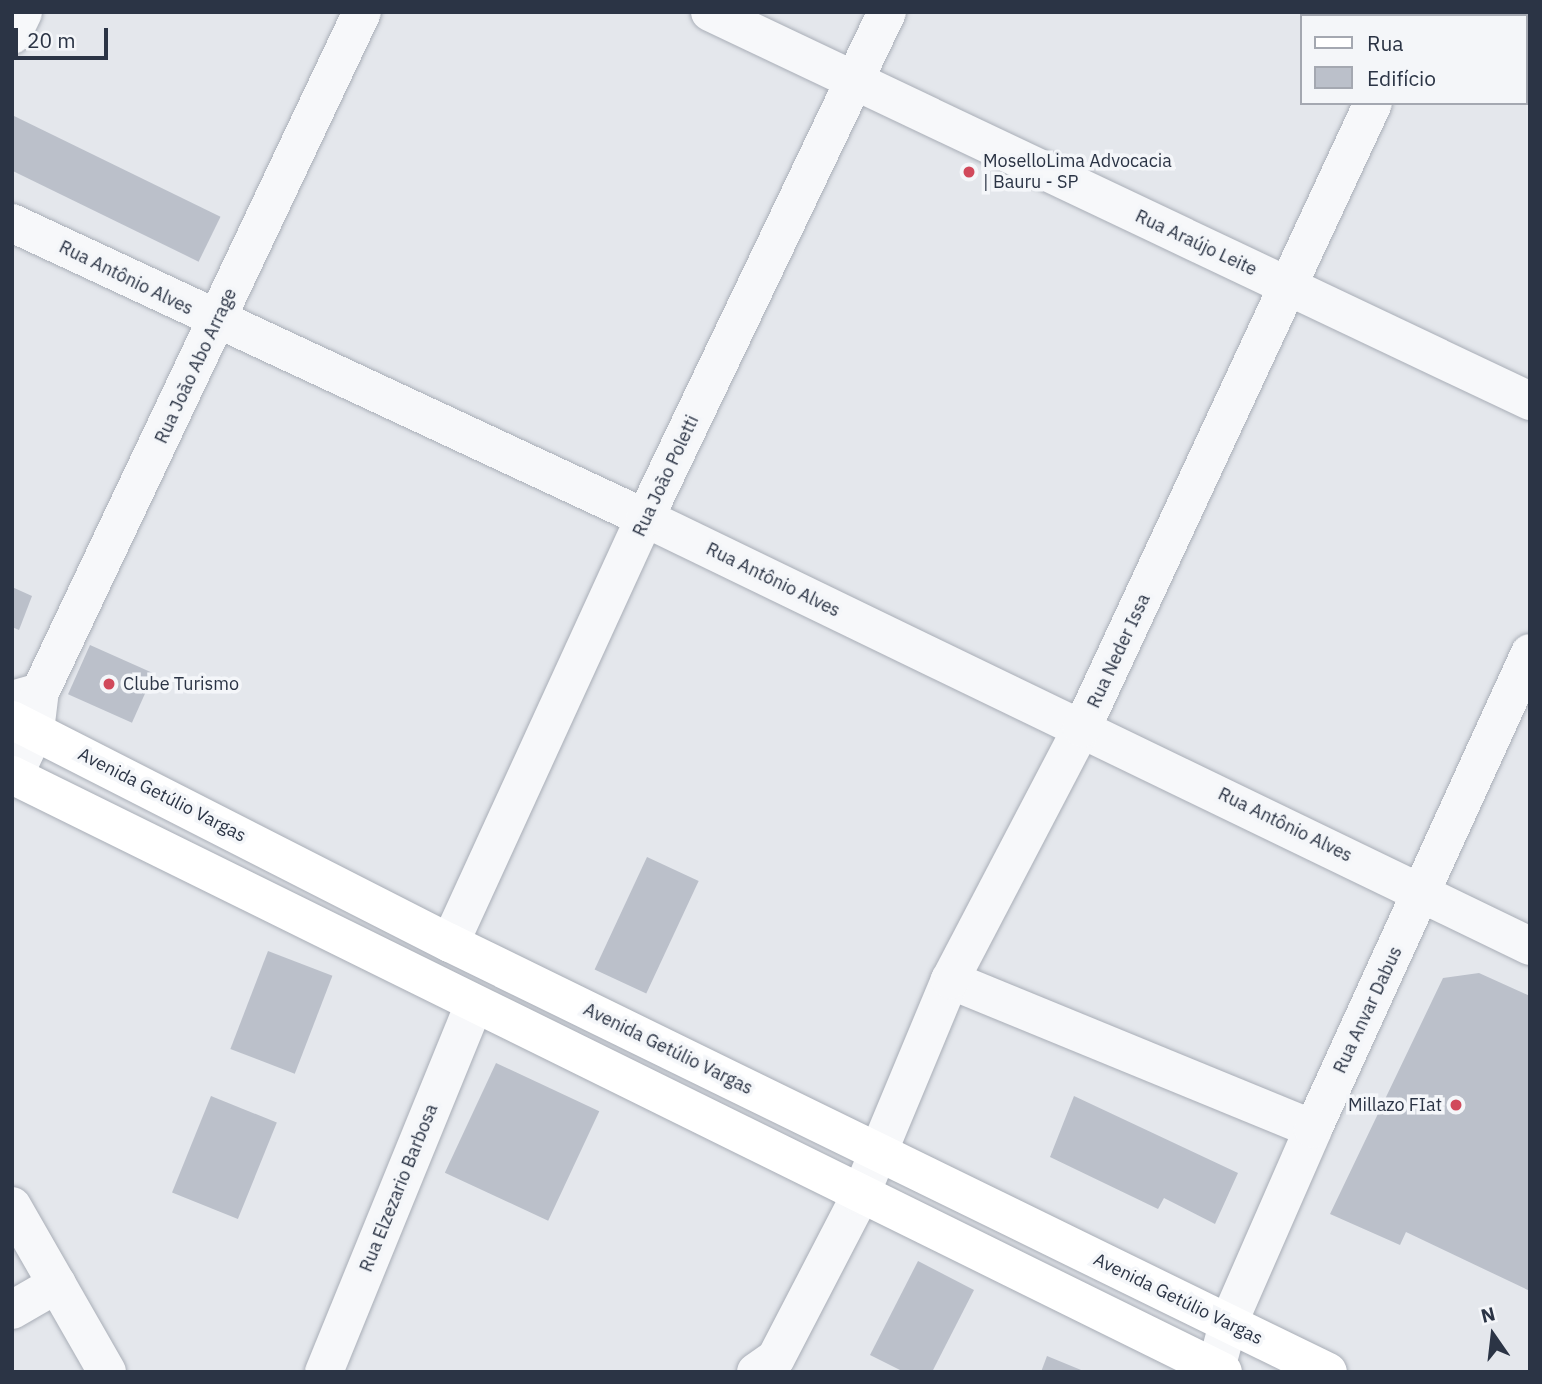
<!DOCTYPE html>
<meta charset="utf-8">
<style>
body{margin:0}
#map{position:relative;width:1542px;height:1384px;overflow:hidden;background:#e4e7ec;font-family:"IBM Plex Sans",sans-serif}
div>[style]{position:absolute}
.building>*{inset:0;background:#bbc0ca;transform-origin:0 0}
.roads{filter:drop-shadow(0 0 2px #a9aeb7) drop-shadow(0 0 2px #a9aeb7)}
.minor>*{height:38px;margin:-19px;padding:0 19px;transform-origin:19px;border-radius:19px;background:#f7f8fa}
.major>*{height:38px;margin:-19px;padding:0 19px;transform-origin:19px;border-radius:19px;background:#fff}
.dots>*{width:19px;height:19px;translate:-50% -50%;box-sizing:border-box;border:4px solid #f4f6f9;border-radius:50%}
span{translate:-50% -50%;white-space:nowrap;text-align:center;line-height:1.15;-webkit-text-stroke:7px #f4f6f9;paint-order:stroke}
.poi-label{font-size:18px;color:#2b3445}
.left{translate:0 -50%;text-align:left}
.right{translate:-100% -50%;text-align:right}
.street-label{font-size:18px;color:#2b3445}
.frame{position:absolute;inset:0;border:14px solid #2b3445;pointer-events:none}
.legend{position:absolute;left:1300px;top:14px;width:228px;height:91px;box-sizing:border-box;background:#f4f6f9;border:2px solid #a4a8b1;margin:0;padding:9px 12px;list-style:none;font-size:21px;color:#2b3445}
.legend li{display:flex;align-items:center;gap:14px;height:35px}
.legend b{width:35px;border:2px solid #a4a8b1}
.north{position:absolute;left:1458px;top:1300px;width:70px;height:70px;-webkit-text-stroke:5px #f4f6f9;paint-order:stroke;rotate:346deg;font-size:19px;font-weight:700;line-height:28px;text-align:center;color:#2b3445}
.north::after{content:'';display:block;margin:auto;width:24px;height:32px;background:#2b3445;clip-path:polygon(50% 0,100% 100%,50% 72%,0 100%)}
.scale{position:absolute;left:14px;top:28px;width:94px;height:32px;box-sizing:border-box;border:4px solid #2b3445;border-top:0;padding-left:9px;font-size:21px;line-height:24px;white-space:nowrap;color:#2b3445;-webkit-text-stroke:5px #f4f6f9;paint-order:stroke}
</style>
<div id="map">
<div class="building">
<div style="left:12px;top:115px;width:232px;height:50px;rotate:26deg"></div>
<div style="clip-path:polygon(12px 587px,32px 596px,19px 630px,12px 627px)"></div>
<div style="left:90px;top:645px;width:70px;height:54px;rotate:24deg"></div>
<div style="left:647px;top:857px;width:57px;height:124px;rotate:25deg"></div>
<div style="left:268px;top:951px;width:69px;height:105px;rotate:21deg"></div>
<div style="clip-path:polygon(1479px 973px,1530px 996px,1530px 1291px,1406px 1232px,1400px 1245px,1330px 1214px,1443px 978px)"></div>
<div style="left:496px;top:1063px;width:114px;height:121px;rotate:25deg"></div>
<div style="left:211px;top:1096px;width:71px;height:104px;rotate:22deg"></div>
<div style="clip-path:polygon(1074px 1096px,1238px 1173px,1215px 1224px,1164px 1198px,1158px 1209px,1050px 1157px)"></div>
<div style="clip-path:polygon(918px 1261px,974px 1290px,932px 1372px,904px 1372px,870px 1355px)"></div>
<div style="clip-path:polygon(1047px 1356px,1086px 1372px,1041px 1372px)"></div>
</div>
<div class="roads">
<div class="minor">
<div style="left:710px;top:12px;width:908px;rotate:25.38deg"></div>
<div style="left:1413px;top:16px;width:4px;rotate:-63deg"></div>
<div style="left:12px;top:35px;width:25px;rotate:-64deg"></div>
<div style="left:12px;top:223px;width:698px;rotate:24.99deg"></div>
<div style="left:645px;top:518px;width:983px;rotate:25.81deg"></div>
<div style="left:12px;top:700px;width:29px;rotate:-16deg"></div>
<div style="left:40px;top:692px;width:752px;rotate:-64.66deg"></div>
<div style="left:14px;top:775px;width:49px;rotate:-64.5deg"></div>
<div style="left:35px;top:731px;width:33px;rotate:-83deg"></div>
<div style="left:450px;top:943px;width:468px;rotate:-65.4deg"></div>
<div style="left:645px;top:518px;width:561px;rotate:-64.44deg"></div>
<div style="left:950px;top:980px;width:392px;rotate:22.3deg"></div>
<div style="left:12px;top:1206px;width:191px;rotate:60.2deg"></div>
<div style="left:12px;top:1310px;width:52px;rotate:-30deg"></div>
<div style="left:324px;top:1372px;width:396px;rotate:-67.8deg"></div>
<div style="left:756px;top:1372px;width:24px;rotate:-35deg"></div>
<div style="left:776px;top:1358px;width:182px;rotate:-62.6deg"></div>
<div style="left:860px;top:1196px;width:234px;rotate:-67.4deg"></div>
<div style="left:950px;top:980px;width:284px;rotate:-62.4deg"></div>
<div style="left:1082px;top:728px;width:689px;rotate:-65.03deg"></div>
<div style="left:1215px;top:1372px;width:50px;rotate:-74.8deg"></div>
<div style="left:1228px;top:1324px;width:213px;rotate:-66.4deg"></div>
<div style="left:1313px;top:1129px;width:523px;rotate:-65.49deg"></div>
</div>
<div class="major">
<div style="left:12px;top:720px;width:492px;rotate:27deg"></div>
<div style="left:450px;top:943px;width:977px;rotate:26.04deg"></div>
<div style="left:12px;top:775px;width:1350px;rotate:26.24deg"></div>
</div>
</div>
<div class="dots">
<div style="left:969px;top:172px;background:#d1495b"></div>
<div style="left:109px;top:684px;background:#d1495b"></div>
<div style="left:1456px;top:1105px;background:#d1495b"></div>
</div>
<div class="poi-label">
<span class="left" style="left:983px;top:172px">MoselloLima Advocacia<br>| Bauru - SP</span>
<span class="left" style="left:123px;top:684px">Clube Turismo</span>
<span class="right" style="left:1442px;top:1105px">Millazo FIat</span>
</div>
<div class="street-label">
<span style="left:1196px;top:243px;rotate:25deg">Rua Araújo Leite</span>
<span style="left:126px;top:278px;rotate:26deg">Rua Antônio Alves</span>
<span style="left:196px;top:366px;rotate:-65deg">Rua João Abo Arrage</span>
<span style="left:666px;top:476px;rotate:-65deg">Rua João Poletti</span>
<span style="left:773px;top:580px;rotate:26deg">Rua Antônio Alves</span>
<span style="left:1119px;top:651px;rotate:-65deg">Rua Neder Issa</span>
<span style="left:162px;top:795px;rotate:27deg">Avenida Getúlio Vargas</span>
<span style="left:1285px;top:825px;rotate:26deg">Rua Antônio Alves</span>
<span style="left:1368px;top:1010px;rotate:-65deg">Rua Anvar Dabus</span>
<span style="left:668px;top:1049px;rotate:26deg">Avenida Getúlio Vargas</span>
<span style="left:399px;top:1188px;rotate:-68deg">Rua Elzezario Barbosa</span>
<span style="left:1178px;top:1299px;rotate:26deg">Avenida Getúlio Vargas</span>
</div>
<div class="frame"></div>
<ul class="legend">
<li><b style="height:9px;background:#fff"></b>Rua</li>
<li><b style="height:19px;background:#bbc0ca"></b>Edifício</li>
</ul>
<div class="north">N</div>
<div class="scale">20 m</div>
</div>
